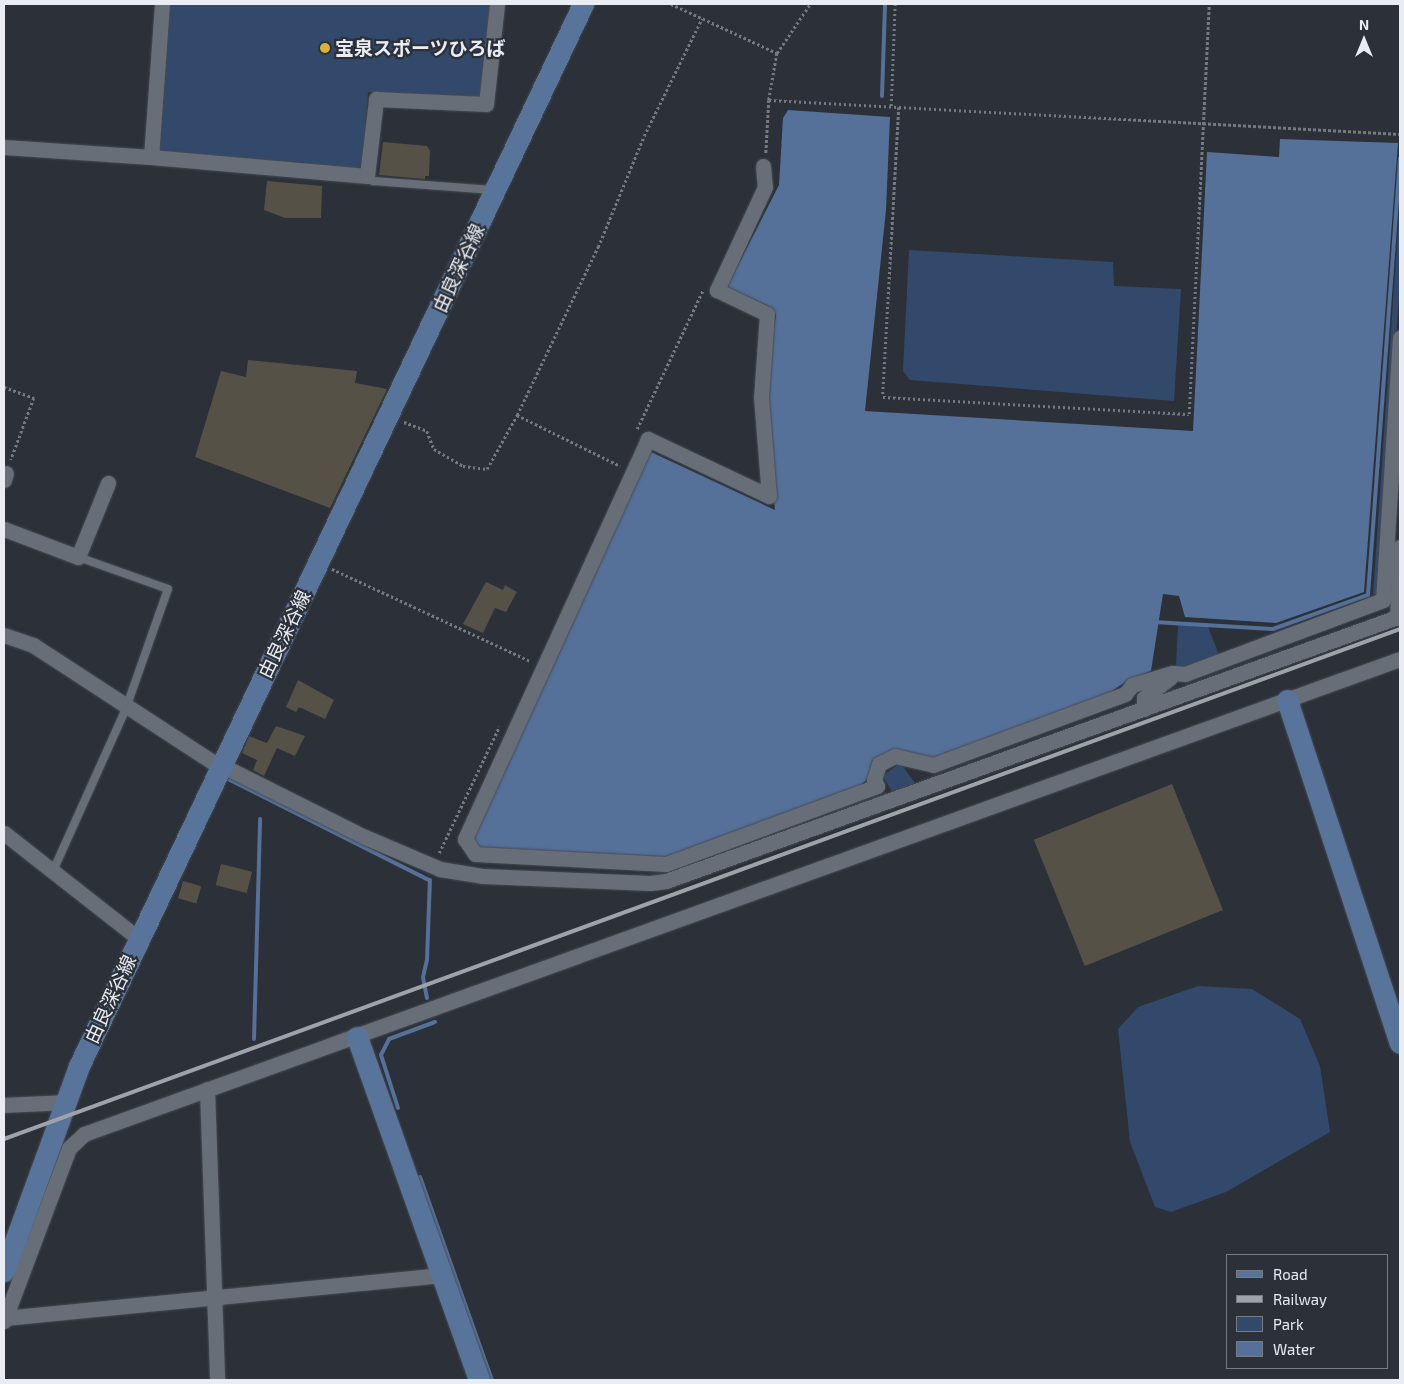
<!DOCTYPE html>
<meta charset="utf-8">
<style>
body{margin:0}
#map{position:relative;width:1404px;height:1384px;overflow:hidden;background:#2b3039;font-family:"Exo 2","Noto Sans JP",sans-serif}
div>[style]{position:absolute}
.green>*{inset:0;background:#32496b}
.water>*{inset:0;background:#557099}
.stream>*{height:4px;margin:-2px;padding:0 2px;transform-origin:2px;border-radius:2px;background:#557099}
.building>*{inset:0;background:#555147;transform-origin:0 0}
.path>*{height:2.5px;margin-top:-1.25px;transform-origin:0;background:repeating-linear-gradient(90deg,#757a82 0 2.5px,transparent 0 5px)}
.roads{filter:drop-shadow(0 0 1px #464b53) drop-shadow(0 0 1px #464b53)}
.lane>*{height:8px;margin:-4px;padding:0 4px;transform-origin:4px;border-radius:4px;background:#676e78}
.street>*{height:15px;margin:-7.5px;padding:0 7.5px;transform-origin:7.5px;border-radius:7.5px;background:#676e78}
.secondary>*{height:21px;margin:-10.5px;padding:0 10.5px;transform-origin:10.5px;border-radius:10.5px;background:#59749b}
.rail>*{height:4px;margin:-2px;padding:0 2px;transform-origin:2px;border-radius:2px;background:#9ea3aa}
.dots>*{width:14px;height:14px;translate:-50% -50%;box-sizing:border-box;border:2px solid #2b3039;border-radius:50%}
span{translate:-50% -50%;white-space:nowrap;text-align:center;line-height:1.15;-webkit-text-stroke:4.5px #2b3039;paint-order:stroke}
.poi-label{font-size:19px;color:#e9edf3;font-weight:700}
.left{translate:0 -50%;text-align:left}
.street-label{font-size:19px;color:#e9edf3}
.frame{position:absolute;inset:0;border:5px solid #e9edf3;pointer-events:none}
.legend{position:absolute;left:1226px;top:1254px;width:162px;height:115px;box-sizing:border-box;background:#2b3039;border:1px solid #777c83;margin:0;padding:6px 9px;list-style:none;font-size:15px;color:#e9edf3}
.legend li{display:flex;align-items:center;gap:10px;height:25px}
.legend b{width:25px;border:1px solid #777c83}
.north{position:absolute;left:1339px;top:15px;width:50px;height:50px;-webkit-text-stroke:4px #2b3039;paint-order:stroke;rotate:0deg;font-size:14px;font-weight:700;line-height:20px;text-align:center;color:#e9edf3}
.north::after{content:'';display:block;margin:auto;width:18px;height:22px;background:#e9edf3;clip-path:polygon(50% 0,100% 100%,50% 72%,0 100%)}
</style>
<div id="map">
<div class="green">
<div style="clip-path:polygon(168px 4px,490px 4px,482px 97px,477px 101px,368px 92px,363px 163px,357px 169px,159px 152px,155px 147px)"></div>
<div style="clip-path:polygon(1400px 200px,1400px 281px,1379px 596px,1373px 594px)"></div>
<div style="clip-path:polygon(909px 250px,1113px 262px,1114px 286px,1181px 289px,1174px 401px,910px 380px,903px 371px)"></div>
<div style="clip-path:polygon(1178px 624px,1207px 624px,1219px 655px,1179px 670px,1176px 666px)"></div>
<div style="clip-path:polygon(900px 763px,915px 783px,892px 792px,883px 776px)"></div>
<div style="clip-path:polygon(1198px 986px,1252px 989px,1300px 1019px,1320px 1066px,1330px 1132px,1226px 1192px,1171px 1212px,1155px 1207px,1130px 1142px,1118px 1029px,1138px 1007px)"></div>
</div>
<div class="water">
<div style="clip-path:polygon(788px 110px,890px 117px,886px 210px,865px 411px,1193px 431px,1207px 152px,1279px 157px,1280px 139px,1398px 143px,1364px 592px,1276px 623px,1185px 617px,1179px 596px,1163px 594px,1151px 671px,1128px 680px,1109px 693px,932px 761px,896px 753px,854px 791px,663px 860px,478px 852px,469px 839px,651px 452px,775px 510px,764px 402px,776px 315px,772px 308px,727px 287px,779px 185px,783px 118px)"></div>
</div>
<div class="stream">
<div style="left:882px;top:96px;width:92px;rotate:-88.1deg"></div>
<div style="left:1154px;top:622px;width:119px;rotate:3.4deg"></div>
<div style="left:1273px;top:629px;width:101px;rotate:-19.7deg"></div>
<div style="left:1368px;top:595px;width:438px;rotate:-85.8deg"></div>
<div style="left:228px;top:779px;width:225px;rotate:26.7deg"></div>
<div style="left:427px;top:998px;width:21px;rotate:-101deg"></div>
<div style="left:423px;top:977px;width:17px;rotate:-77deg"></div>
<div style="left:427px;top:960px;width:80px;rotate:-87.9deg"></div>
<div style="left:254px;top:1039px;width:220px;rotate:-88.4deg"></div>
<div style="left:398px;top:1108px;width:56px;rotate:-107.8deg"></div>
<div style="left:381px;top:1055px;width:18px;rotate:-63deg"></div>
<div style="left:389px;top:1039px;width:49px;rotate:-20.3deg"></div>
<div style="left:420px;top:1177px;width:215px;rotate:70.5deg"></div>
</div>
<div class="building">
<div style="clip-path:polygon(383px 142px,427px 146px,430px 151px,429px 176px,425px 176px,425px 179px,379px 175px)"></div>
<div style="clip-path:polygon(267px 181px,322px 186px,321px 218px,285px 218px,264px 210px)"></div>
<div style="clip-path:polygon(248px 360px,357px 371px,355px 383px,387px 389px,330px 508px,195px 457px,221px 371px,246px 377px)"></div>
<div style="clip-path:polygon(486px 582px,503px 590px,505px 585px,517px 592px,506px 612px,495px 608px,483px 633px,463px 624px)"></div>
<div style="clip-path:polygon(298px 680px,334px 700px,325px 719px,299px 707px,296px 712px,286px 707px)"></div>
<div style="clip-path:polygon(276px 726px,305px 736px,295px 756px,277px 748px,264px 776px,253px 770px,257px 760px,242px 753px,249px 736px,267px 743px)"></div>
<div style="left:1172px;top:784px;width:136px;height:149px;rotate:68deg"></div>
<div style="left:221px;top:864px;width:32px;height:22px;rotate:14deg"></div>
<div style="left:183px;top:881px;width:19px;height:18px;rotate:16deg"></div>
</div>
<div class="path">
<div style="left:671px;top:4px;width:117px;rotate:24.8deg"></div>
<div style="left:777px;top:53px;width:48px;rotate:99.7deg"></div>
<div style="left:769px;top:100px;width:54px;rotate:93.2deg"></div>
<div style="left:777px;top:53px;width:59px;rotate:-56deg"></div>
<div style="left:769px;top:100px;width:632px;rotate:3.08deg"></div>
<div style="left:891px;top:106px;width:102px;rotate:-87.8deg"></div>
<div style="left:899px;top:107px;width:290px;rotate:93.2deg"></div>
<div style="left:883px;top:397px;width:306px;rotate:3.2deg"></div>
<div style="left:1189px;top:414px;width:410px;rotate:-87.2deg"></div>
<div style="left:4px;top:387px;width:32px;rotate:20deg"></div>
<div style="left:34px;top:398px;width:66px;rotate:110.4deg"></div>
<div style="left:517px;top:415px;width:187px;rotate:-64.3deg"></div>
<div style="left:598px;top:247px;width:120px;rotate:-67.5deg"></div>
<div style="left:644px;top:136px;width:131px;rotate:-63.8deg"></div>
<div style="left:404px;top:422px;width:25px;rotate:21deg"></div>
<div style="left:427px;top:431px;width:19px;rotate:69deg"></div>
<div style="left:434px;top:449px;width:34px;rotate:30deg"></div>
<div style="left:463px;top:466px;width:24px;rotate:7deg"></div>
<div style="left:487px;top:469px;width:62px;rotate:-60.9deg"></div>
<div style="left:517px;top:415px;width:115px;rotate:26.3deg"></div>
<div style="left:637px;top:429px;width:154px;rotate:-64.6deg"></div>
<div style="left:332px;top:569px;width:218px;rotate:24.9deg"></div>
<div style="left:439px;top:853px;width:140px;rotate:-64.5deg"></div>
</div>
<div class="roads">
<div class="lane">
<div style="left:367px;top:176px;width:8px;rotate:40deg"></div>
<div style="left:373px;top:181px;width:120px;rotate:4.3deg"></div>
<div style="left:53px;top:871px;width:175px;rotate:-65.8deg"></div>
<div style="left:125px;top:711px;width:129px;rotate:-70.6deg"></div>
<div style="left:168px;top:589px;width:96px;rotate:-160.4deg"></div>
</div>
<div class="street">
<div style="left:162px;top:4px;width:153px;rotate:94.1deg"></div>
<div style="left:151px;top:157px;width:217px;rotate:5deg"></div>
<div style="left:367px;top:176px;width:78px;rotate:-83.3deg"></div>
<div style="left:376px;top:99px;width:110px;rotate:2.6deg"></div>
<div style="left:486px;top:104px;width:101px;rotate:-83.7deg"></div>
<div style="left:4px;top:147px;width:147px;rotate:3.9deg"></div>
<div style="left:763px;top:166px;width:21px;rotate:85deg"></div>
<div style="left:765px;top:187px;width:114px;rotate:115deg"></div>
<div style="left:717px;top:290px;width:55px;rotate:25.6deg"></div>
<div style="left:767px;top:314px;width:83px;rotate:94.1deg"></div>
<div style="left:761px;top:397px;width:99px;rotate:85.4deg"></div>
<div style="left:769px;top:496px;width:134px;rotate:-154.8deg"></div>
<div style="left:648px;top:439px;width:440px;rotate:114.6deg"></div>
<div style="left:465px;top:839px;width:18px;rotate:56deg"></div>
<div style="left:475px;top:854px;width:191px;rotate:3deg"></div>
<div style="left:666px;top:864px;width:225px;rotate:-20.3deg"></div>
<div style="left:877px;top:786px;width:7px;rotate:-117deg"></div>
<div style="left:874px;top:780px;width:17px;rotate:-73deg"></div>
<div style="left:879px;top:764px;width:18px;rotate:-27deg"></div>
<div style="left:895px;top:756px;width:39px;rotate:13deg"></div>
<div style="left:933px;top:765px;width:205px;rotate:-20.3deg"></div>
<div style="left:1125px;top:694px;width:11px;rotate:-52deg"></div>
<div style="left:1132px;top:685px;width:42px;rotate:-16.7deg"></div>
<div style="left:1172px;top:673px;width:13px;rotate:4deg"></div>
<div style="left:1185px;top:674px;width:211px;rotate:-20.5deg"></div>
<div style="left:1383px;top:600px;width:263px;rotate:-86.3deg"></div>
<div style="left:4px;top:480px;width:7px;rotate:-74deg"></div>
<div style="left:4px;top:529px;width:79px;rotate:20.7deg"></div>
<div style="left:78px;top:557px;width:80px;rotate:-67.9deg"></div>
<div style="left:1397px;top:618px;width:71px;rotate:-87.6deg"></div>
<div style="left:4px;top:635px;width:31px;rotate:19deg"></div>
<div style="left:33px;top:645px;width:223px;rotate:33.1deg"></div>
<div style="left:1144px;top:709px;width:11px;rotate:-90deg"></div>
<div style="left:1144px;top:698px;width:34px;rotate:-38deg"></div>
<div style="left:221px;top:765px;width:161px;rotate:26.6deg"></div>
<div style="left:365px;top:837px;width:82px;rotate:23.1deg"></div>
<div style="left:440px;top:869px;width:44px;rotate:9.2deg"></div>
<div style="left:483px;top:876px;width:167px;rotate:2.4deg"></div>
<div style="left:650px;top:883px;width:16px;rotate:-7deg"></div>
<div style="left:666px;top:881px;width:780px;rotate:-19.85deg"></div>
<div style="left:4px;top:833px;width:170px;rotate:38.1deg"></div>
<div style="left:207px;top:1089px;width:291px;rotate:88deg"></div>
<div style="left:4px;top:1105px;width:63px;rotate:-2.7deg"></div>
<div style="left:4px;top:1318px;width:438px;rotate:-5.6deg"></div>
<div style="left:4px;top:1321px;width:185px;rotate:-69.4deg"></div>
<div style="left:69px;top:1148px;width:21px;rotate:-43deg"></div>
<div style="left:84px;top:1134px;width:1399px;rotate:-19.85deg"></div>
</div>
<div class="secondary">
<div style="left:1287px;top:700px;width:361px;rotate:71.8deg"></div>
<div style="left:357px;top:1037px;width:364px;rotate:70.4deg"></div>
<div style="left:4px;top:1271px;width:218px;rotate:-69.9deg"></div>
<div style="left:79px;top:1066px;width:1176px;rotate:-64.61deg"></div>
</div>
</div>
<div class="rail">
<div style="left:4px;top:1139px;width:1486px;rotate:-20.07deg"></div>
</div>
<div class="dots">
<div style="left:325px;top:48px;background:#dcb233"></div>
</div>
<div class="poi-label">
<span class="left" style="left:335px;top:48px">宝泉スポーツひろば</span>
</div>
<div class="street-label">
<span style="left:458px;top:268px;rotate:-65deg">由良深谷線</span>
<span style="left:284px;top:634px;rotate:-64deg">由良深谷線</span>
<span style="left:110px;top:999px;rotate:-65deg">由良深谷線</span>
</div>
<div class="frame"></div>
<ul class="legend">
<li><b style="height:6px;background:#59749b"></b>Road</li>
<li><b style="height:6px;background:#9ea3aa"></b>Railway</li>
<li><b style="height:14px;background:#32496b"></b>Park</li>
<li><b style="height:14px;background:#557099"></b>Water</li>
</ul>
<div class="north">N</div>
</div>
